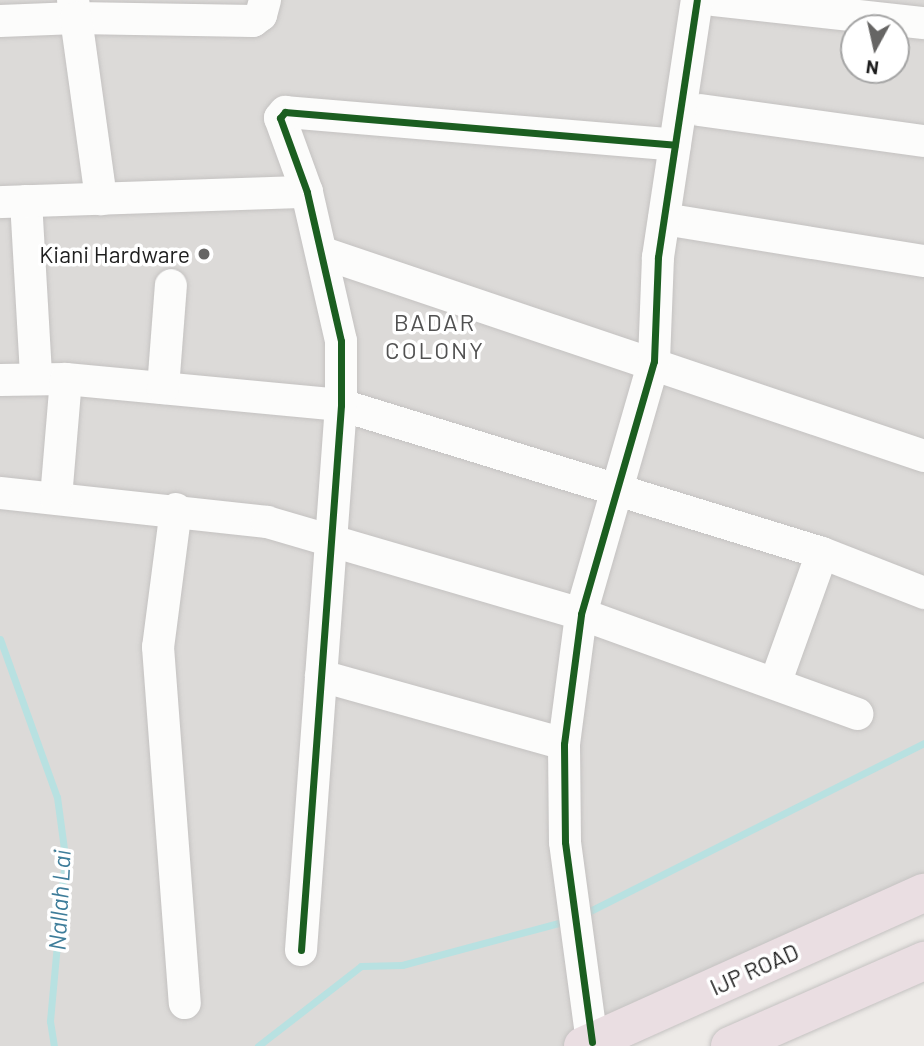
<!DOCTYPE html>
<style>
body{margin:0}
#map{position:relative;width:924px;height:1046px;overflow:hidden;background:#edeae7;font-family:Barlow,sans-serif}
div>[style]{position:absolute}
.residential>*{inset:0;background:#dcdad8}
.stream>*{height:7px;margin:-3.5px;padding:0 3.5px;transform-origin:3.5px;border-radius:3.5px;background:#b8e1e1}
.roads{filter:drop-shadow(0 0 2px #c4c2c1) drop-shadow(0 0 2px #c4c2c1)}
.minor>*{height:32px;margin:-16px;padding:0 16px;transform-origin:16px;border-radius:16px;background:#fcfcfb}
.highway>*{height:38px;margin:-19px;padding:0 19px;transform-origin:19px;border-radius:19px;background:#eadee2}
.cycleway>*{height:7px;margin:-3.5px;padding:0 3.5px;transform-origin:3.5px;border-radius:3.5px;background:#1b5e20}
.dots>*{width:19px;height:19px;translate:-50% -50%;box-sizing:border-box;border:4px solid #fff;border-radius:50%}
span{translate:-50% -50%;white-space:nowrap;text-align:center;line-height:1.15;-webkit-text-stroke:7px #fff;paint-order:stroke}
.poi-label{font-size:23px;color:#1e1e1e}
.right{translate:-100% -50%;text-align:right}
.street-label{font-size:23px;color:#1e1e1e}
.neighbourhood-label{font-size:24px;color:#515151;letter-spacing:2px}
.water-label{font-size:24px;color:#3e7d9a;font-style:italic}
.north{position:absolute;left:840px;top:14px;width:70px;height:70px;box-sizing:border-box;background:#fff;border:2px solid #a5a5a5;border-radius:50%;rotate:188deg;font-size:19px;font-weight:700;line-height:28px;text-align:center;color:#1e1e1e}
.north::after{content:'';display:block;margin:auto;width:24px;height:32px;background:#666564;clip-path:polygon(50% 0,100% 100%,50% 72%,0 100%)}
</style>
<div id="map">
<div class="residential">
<div style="clip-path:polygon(evenodd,0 0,924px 0,924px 900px,601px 1046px,0 1046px,0 0,854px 28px,896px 28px,896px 70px,854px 70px,854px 28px)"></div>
</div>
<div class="stream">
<div style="left:0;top:639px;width:168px;rotate:70.2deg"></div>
<div style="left:57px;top:797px;width:60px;rotate:82.3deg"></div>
<div style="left:65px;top:856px;width:166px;rotate:95.2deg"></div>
<div style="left:50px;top:1021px;width:25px;rotate:81deg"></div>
<div style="left:584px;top:914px;width:381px;rotate:-26.7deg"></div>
<div style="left:258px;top:1046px;width:130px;rotate:-37.8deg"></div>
<div style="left:361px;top:966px;width:41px;rotate:-1.4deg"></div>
<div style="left:402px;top:965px;width:170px;rotate:-15deg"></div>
</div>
<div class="roads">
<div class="minor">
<div style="left:73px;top:0;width:18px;rotate:81deg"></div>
<div style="left:76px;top:18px;width:177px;rotate:1deg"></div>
<div style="left:253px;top:21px;width:10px;rotate:-37deg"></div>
<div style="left:261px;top:15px;width:16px;rotate:-75deg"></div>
<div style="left:714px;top:0;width:211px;rotate:6.3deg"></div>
<div style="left:0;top:21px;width:76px;rotate:-2.3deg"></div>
<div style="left:76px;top:18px;width:183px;rotate:82.1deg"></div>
<div style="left:700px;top:110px;width:226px;rotate:7.9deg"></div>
<div style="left:26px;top:201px;width:176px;rotate:86.7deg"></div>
<div style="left:0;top:202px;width:307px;rotate:-1.9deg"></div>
<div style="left:664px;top:219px;width:263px;rotate:9.2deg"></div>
<div style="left:323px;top:253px;width:634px;rotate:18.66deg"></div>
<div style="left:0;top:380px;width:66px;rotate:-0.9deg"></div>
<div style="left:66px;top:379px;width:276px;rotate:5.4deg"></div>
<div style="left:341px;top:405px;width:503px;rotate:17.1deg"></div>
<div style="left:822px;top:553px;width:110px;rotate:21.4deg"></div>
<div style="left:163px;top:388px;width:103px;rotate:-85.6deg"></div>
<div style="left:0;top:493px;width:269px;rotate:6.2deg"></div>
<div style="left:267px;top:522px;width:327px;rotate:16.3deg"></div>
<div style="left:581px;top:614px;width:294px;rotate:19.9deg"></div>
<div style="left:56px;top:498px;width:119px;rotate:-85.2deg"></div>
<div style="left:176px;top:509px;width:139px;rotate:97.4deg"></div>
<div style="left:158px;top:647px;width:357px;rotate:85.7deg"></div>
<div style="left:321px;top:676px;width:252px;rotate:15.6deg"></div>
<div style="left:776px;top:681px;width:136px;rotate:-70.2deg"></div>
<div style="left:301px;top:950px;width:546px;rotate:-85.8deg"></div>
<div style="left:341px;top:405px;width:64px;rotate:-90deg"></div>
<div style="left:341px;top:341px;width:153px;rotate:-102.9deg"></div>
<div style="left:307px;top:192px;width:79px;rotate:-110deg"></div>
<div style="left:280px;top:118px;width:8px;rotate:-50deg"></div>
<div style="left:285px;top:112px;width:391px;rotate:4.8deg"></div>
<div style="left:592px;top:1042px;width:202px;rotate:-97.7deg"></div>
<div style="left:565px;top:842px;width:98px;rotate:-90.6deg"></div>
<div style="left:564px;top:744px;width:131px;rotate:-82.5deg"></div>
<div style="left:581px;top:614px;width:263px;rotate:-73.9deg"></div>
<div style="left:654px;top:361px;width:104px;rotate:-87.8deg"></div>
<div style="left:658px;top:257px;width:260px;rotate:-81.4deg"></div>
</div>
<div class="highway">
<div style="left:583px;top:1046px;width:374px;rotate:-24.2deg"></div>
<div style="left:730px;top:1046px;width:212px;rotate:-23.7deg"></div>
</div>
</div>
<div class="cycleway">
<div style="left:301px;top:950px;width:546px;rotate:-85.8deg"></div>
<div style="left:341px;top:405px;width:64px;rotate:-90deg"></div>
<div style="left:341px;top:341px;width:153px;rotate:-102.9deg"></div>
<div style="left:307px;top:192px;width:79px;rotate:-110deg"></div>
<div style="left:280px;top:118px;width:8px;rotate:-50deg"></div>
<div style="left:285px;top:112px;width:391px;rotate:4.8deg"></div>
<div style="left:592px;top:1042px;width:202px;rotate:-97.7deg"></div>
<div style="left:565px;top:842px;width:98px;rotate:-90.6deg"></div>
<div style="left:564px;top:744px;width:131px;rotate:-82.5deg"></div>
<div style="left:581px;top:614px;width:263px;rotate:-73.9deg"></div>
<div style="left:654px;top:361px;width:104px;rotate:-87.8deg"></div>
<div style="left:658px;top:257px;width:260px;rotate:-81.4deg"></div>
</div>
<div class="dots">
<div style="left:204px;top:254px;background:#666564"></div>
</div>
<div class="poi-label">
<span class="right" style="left:190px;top:254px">Kiani Hardware</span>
</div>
<div class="street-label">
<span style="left:754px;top:969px;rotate:-24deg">IJP ROAD</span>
</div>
<div class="neighbourhood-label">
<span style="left:435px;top:336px">BADAR<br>COLONY</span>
</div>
<div class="water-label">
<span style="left:59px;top:900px;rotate:-87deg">Nallah Lai</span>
</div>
<div class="north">N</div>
</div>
